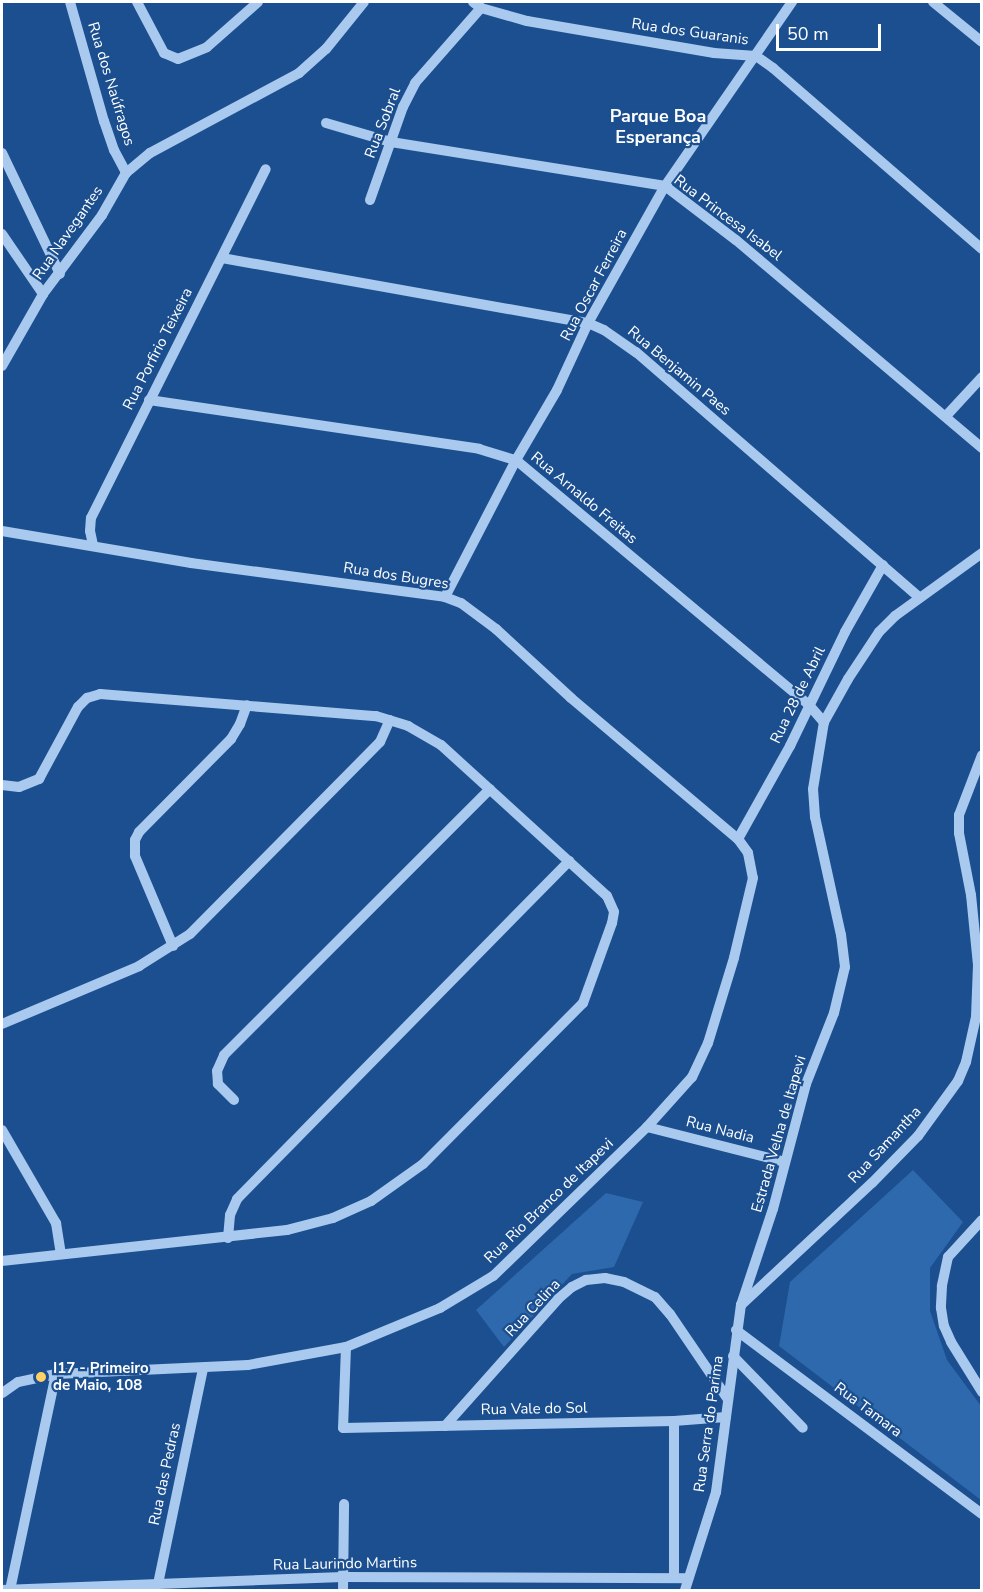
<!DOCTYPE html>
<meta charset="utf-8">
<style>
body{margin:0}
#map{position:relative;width:983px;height:1592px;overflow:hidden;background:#1b4f8f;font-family:"Nunito Sans",sans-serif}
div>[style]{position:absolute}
.green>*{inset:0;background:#2e69ad}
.minor>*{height:10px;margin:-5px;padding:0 5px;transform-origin:5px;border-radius:5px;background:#a9c9ee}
.dots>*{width:16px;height:16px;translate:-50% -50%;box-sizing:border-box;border:3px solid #1b4f8f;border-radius:50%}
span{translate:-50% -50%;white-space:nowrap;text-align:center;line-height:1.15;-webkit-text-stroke:4.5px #1b4f8f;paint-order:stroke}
.street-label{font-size:15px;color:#fff}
.poi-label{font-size:15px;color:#fff;font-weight:700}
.left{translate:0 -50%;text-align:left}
.quarter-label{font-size:18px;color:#fff;font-weight:700}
.frame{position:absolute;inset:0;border:3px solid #fff;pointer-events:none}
.scale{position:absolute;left:776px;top:24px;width:105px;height:27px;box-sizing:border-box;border:3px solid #fff;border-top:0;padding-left:8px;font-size:18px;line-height:21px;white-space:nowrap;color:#fff;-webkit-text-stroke:4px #1b4f8f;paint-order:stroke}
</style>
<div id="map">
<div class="green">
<div style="clip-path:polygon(913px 1170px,963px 1222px,930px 1268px,930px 1311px,947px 1360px,981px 1406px,981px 1500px,779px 1346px,790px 1282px)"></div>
<div style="clip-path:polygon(606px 1193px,643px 1202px,614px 1267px,572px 1274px,504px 1347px,476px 1310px)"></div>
</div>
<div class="minor">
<div style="left:70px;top:2px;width:124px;rotate:74.1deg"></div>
<div style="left:104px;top:121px;width:31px;rotate:71deg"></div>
<div style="left:114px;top:150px;width:26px;rotate:62deg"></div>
<div style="left:137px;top:2px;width:58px;rotate:62.1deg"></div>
<div style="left:164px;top:53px;width:15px;rotate:23deg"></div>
<div style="left:178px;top:59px;width:31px;rotate:-22deg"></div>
<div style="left:207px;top:47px;width:68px;rotate:-41.4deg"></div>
<div style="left:473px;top:2px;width:10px;rotate:37deg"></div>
<div style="left:481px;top:8px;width:48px;rotate:15.8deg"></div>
<div style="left:527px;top:21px;width:190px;rotate:9.7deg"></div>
<div style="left:714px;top:53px;width:42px;rotate:4.1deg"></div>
<div style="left:756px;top:56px;width:21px;rotate:35deg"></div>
<div style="left:773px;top:68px;width:276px;rotate:40.9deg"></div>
<div style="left:933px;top:2px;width:63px;rotate:39.2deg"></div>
<div style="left:326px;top:123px;width:68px;rotate:16.3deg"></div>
<div style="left:391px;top:142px;width:278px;rotate:9.1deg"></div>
<div style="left:665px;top:186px;width:89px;rotate:37.3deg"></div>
<div style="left:736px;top:240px;width:322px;rotate:40.2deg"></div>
<div style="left:2px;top:153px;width:134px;rotate:64.4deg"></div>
<div style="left:370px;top:200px;width:99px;rotate:-70.5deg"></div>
<div style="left:403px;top:107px;width:27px;rotate:-63deg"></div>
<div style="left:415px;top:83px;width:100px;rotate:-48.7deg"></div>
<div style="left:2px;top:234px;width:73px;rotate:55.7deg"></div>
<div style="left:222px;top:258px;width:372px;rotate:10.1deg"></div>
<div style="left:588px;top:323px;width:17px;rotate:24deg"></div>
<div style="left:604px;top:330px;width:39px;rotate:35deg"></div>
<div style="left:636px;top:352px;width:374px;rotate:40.9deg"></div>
<div style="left:2px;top:366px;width:83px;rotate:-60.3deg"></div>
<div style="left:43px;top:294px;width:99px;rotate:-53.2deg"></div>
<div style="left:102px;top:215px;width:48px;rotate:-60.3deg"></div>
<div style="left:126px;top:173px;width:31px;rotate:-40deg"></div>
<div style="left:150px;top:153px;width:169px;rotate:-28.2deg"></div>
<div style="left:299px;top:73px;width:36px;rotate:-42deg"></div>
<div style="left:326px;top:49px;width:60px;rotate:-51deg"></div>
<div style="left:149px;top:400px;width:334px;rotate:8.4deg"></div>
<div style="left:479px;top:449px;width:39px;rotate:17deg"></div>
<div style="left:516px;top:460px;width:382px;rotate:39.9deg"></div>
<div style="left:809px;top:705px;width:23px;rotate:49deg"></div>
<div style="left:946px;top:416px;width:53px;rotate:-47.3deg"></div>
<div style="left:2px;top:531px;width:192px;rotate:9.6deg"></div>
<div style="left:191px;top:563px;width:256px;rotate:7.6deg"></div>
<div style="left:445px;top:597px;width:17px;rotate:21deg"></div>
<div style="left:461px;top:603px;width:44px;rotate:36.6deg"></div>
<div style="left:496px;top:629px;width:102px;rotate:42.6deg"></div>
<div style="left:571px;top:698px;width:219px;rotate:40.2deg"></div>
<div style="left:738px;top:839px;width:17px;rotate:54deg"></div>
<div style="left:748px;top:853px;width:25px;rotate:79deg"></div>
<div style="left:753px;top:878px;width:82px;rotate:103.4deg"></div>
<div style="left:734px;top:958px;width:89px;rotate:107deg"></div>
<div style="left:708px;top:1043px;width:38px;rotate:115deg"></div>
<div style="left:692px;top:1077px;width:67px;rotate:132deg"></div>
<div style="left:647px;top:1127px;width:214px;rotate:135.9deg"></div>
<div style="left:493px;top:1276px;width:62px;rotate:148.9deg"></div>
<div style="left:440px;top:1308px;width:102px;rotate:157.5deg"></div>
<div style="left:346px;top:1347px;width:100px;rotate:169.6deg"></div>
<div style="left:248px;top:1365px;width:192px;rotate:177.3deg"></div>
<div style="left:56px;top:1374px;width:39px;rotate:168deg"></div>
<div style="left:18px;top:1382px;width:19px;rotate:145deg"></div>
<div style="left:93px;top:545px;width:14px;rotate:-102deg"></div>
<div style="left:90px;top:531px;width:13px;rotate:-86deg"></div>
<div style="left:91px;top:518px;width:390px;rotate:-63.4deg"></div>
<div style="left:445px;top:597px;width:154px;rotate:-62.6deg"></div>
<div style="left:516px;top:460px;width:81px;rotate:-59.6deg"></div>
<div style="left:557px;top:390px;width:74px;rotate:-65.2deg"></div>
<div style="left:588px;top:323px;width:157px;rotate:-60.7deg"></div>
<div style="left:665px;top:186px;width:224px;rotate:-55.4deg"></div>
<div style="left:2px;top:785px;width:17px;rotate:7deg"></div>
<div style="left:19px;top:787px;width:22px;rotate:-22deg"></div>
<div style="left:39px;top:779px;width:82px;rotate:-61.6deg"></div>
<div style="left:78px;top:707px;width:13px;rotate:-45deg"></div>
<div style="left:87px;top:698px;width:14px;rotate:-17deg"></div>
<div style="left:100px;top:694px;width:277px;rotate:4.6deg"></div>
<div style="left:376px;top:716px;width:34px;rotate:17deg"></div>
<div style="left:408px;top:726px;width:38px;rotate:30deg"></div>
<div style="left:441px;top:745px;width:224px;rotate:42.3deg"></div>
<div style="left:607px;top:896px;width:17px;rotate:66deg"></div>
<div style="left:614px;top:912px;width:11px;rotate:100deg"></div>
<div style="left:612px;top:923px;width:85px;rotate:109.9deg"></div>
<div style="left:583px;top:1003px;width:227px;rotate:134.8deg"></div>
<div style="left:423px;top:1164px;width:64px;rotate:144.6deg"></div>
<div style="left:371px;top:1201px;width:42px;rotate:155.9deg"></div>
<div style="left:333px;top:1218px;width:48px;rotate:165.4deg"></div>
<div style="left:287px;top:1230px;width:287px;rotate:173.8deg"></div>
<div style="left:738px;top:839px;width:107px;rotate:-60.8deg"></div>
<div style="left:790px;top:746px;width:127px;rotate:-64.2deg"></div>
<div style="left:845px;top:632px;width:77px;rotate:-60.4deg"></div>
<div style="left:173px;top:946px;width:98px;rotate:-112.9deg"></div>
<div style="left:135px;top:856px;width:16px;rotate:-90deg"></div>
<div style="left:135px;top:840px;width:9px;rotate:-63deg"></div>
<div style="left:139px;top:832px;width:131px;rotate:-45.3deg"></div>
<div style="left:231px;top:739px;width:17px;rotate:-59deg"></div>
<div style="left:240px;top:724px;width:20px;rotate:-70deg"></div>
<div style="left:2px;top:1024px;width:149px;rotate:-22.9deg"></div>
<div style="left:139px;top:966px;width:60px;rotate:-32.1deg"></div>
<div style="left:190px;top:934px;width:270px;rotate:-45.3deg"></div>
<div style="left:380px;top:742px;width:24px;rotate:-66deg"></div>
<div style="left:234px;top:1100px;width:23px;rotate:-135deg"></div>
<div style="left:218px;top:1084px;width:13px;rotate:-94deg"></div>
<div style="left:217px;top:1071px;width:17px;rotate:-66deg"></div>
<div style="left:224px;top:1055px;width:376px;rotate:-45deg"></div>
<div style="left:647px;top:1127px;width:142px;rotate:14.2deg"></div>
<div style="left:2px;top:1130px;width:108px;rotate:59.9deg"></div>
<div style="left:56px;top:1223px;width:31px;rotate:81deg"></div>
<div style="left:982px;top:1220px;width:50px;rotate:132.6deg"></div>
<div style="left:948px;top:1257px;width:30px;rotate:102deg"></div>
<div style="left:942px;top:1286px;width:22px;rotate:93deg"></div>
<div style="left:941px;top:1308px;width:18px;rotate:81deg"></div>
<div style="left:944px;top:1326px;width:17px;rotate:66deg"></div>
<div style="left:951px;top:1342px;width:59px;rotate:58.2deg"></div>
<div style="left:228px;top:1238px;width:23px;rotate:-85deg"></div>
<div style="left:230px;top:1215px;width:17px;rotate:-66deg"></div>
<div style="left:237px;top:1199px;width:474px;rotate:-45.5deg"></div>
<div style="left:741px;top:1305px;width:179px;rotate:-43deg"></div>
<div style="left:872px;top:1183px;width:66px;rotate:-45.6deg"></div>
<div style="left:918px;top:1136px;width:68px;rotate:-54deg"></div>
<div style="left:958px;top:1081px;width:21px;rotate:-67deg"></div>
<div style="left:966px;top:1062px;width:46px;rotate:-77.5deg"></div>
<div style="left:976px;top:1017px;width:52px;rotate:-87.8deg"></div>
<div style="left:978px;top:965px;width:70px;rotate:-95.7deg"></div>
<div style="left:971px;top:895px;width:63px;rotate:-101deg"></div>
<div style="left:959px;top:833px;width:18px;rotate:-90deg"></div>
<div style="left:959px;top:815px;width:64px;rotate:-69deg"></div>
<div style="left:736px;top:1330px;width:307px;rotate:36.8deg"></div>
<div style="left:346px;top:1347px;width:81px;rotate:92.1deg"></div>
<div style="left:343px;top:1428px;width:331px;rotate:-1.2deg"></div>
<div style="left:674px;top:1421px;width:52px;rotate:-4.4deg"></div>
<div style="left:733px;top:1356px;width:100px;rotate:45.8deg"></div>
<div style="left:674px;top:1421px;width:156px;rotate:90deg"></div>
<div style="left:445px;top:1426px;width:170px;rotate:-48.3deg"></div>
<div style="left:558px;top:1299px;width:18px;rotate:-41deg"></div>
<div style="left:572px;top:1287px;width:16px;rotate:-27deg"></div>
<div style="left:586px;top:1280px;width:19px;rotate:-6deg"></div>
<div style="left:605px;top:1278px;width:19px;rotate:12deg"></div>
<div style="left:624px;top:1282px;width:34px;rotate:26deg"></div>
<div style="left:655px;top:1297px;width:23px;rotate:49deg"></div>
<div style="left:670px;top:1314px;width:102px;rotate:55.8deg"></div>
<div style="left:158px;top:1584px;width:220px;rotate:-78.2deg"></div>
<div style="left:2px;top:1590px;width:341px;rotate:-2.2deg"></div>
<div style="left:343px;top:1577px;width:345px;rotate:0.2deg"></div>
<div style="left:10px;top:1590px;width:221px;rotate:-78deg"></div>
<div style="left:343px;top:1590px;width:86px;rotate:-89.3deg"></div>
<div style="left:685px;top:1590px;width:103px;rotate:-72.4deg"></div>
<div style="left:716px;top:1492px;width:189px;rotate:-82.4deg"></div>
<div style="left:741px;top:1305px;width:101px;rotate:-71.6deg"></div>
<div style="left:773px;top:1209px;width:129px;rotate:-75.2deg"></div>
<div style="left:806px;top:1084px;width:76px;rotate:-68.5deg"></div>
<div style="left:834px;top:1013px;width:47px;rotate:-76.6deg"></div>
<div style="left:845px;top:967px;width:32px;rotate:-97deg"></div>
<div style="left:841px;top:935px;width:121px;rotate:-102.4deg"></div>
<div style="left:815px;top:817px;width:28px;rotate:-94deg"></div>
<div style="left:813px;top:789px;width:68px;rotate:-80.7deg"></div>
<div style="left:824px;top:722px;width:49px;rotate:-60.8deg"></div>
<div style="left:848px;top:679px;width:56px;rotate:-56.6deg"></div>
<div style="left:879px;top:632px;width:23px;rotate:-45deg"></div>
<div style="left:895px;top:616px;width:107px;rotate:-35.9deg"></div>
</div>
<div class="dots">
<div style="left:41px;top:1377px;background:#ffd166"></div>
</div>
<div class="street-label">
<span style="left:690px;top:32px;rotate:8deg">Rua dos Guaranis</span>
<span style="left:111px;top:84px;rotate:73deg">Rua dos Naúfragos</span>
<span style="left:383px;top:123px;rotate:-69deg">Rua Sobral</span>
<span style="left:728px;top:218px;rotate:37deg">Rua Princesa Isabel</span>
<span style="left:68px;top:233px;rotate:-55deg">Rua Navegantes</span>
<span style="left:594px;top:285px;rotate:-62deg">Rua Oscar Ferreira</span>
<span style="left:158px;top:349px;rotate:-63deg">Rua Porfirio Teixeira</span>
<span style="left:679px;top:371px;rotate:40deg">Rua Benjamin Paes</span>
<span style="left:584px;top:498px;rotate:40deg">Rua Arnaldo Freitas</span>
<span style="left:396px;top:576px;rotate:9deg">Rua dos Bugres</span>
<span style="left:798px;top:695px;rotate:-64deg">Rua 28 de Abril</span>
<span style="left:720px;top:1130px;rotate:14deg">Rua Nadia</span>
<span style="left:779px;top:1134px;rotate:-74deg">Estrada Velha de Itapevi</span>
<span style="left:885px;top:1145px;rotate:-47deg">Rua Samantha</span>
<span style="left:549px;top:1201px;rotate:-44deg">Rua Rio Branco de Itapevi</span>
<span style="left:533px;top:1308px;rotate:-47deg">Rua Celina</span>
<span style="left:534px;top:1409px;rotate:-1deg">Rua Vale do Sol</span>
<span style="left:868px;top:1410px;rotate:37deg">Rua Tamara</span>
<span style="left:709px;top:1424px;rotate:-82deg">Rua Serra do Parima</span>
<span style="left:165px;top:1474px;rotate:-78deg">Rua das Pedras</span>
<span style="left:345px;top:1564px;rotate:-1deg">Rua Laurindo Martins</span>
</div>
<div class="poi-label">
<span class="left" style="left:53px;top:1377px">I17 - Primeiro<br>de Maio, 108</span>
</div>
<div class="quarter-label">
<span style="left:658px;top:127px">Parque Boa<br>Esperança</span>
</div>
<div class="frame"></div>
<div class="scale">50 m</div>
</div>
